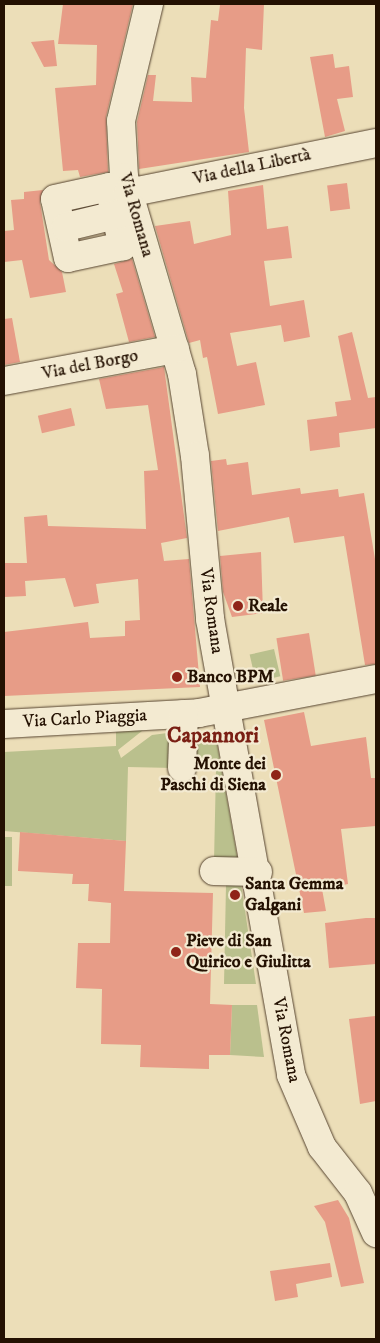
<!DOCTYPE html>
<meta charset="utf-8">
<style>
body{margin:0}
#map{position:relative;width:380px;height:1343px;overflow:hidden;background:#ecdeb8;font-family:"IM FELL DW Pica",serif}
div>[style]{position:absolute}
.green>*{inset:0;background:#bac08d;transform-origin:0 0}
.building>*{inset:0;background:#e79c87;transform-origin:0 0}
.roads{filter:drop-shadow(0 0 1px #564430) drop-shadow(0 0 1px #564430)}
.minor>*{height:28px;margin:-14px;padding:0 14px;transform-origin:14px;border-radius:14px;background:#f3ead1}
.dots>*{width:14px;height:14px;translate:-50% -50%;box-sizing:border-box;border:2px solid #f3ead1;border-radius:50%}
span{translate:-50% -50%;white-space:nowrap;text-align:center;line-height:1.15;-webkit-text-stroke:4.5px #f3ead1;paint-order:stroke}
.street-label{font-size:18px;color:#241102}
.poi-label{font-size:18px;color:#241102;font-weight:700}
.left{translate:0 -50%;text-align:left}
.right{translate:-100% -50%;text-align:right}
.district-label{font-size:22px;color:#7a1f14;font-weight:700}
.frame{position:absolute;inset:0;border:5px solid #241102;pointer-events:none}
</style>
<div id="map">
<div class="green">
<div style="left:274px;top:649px;width:28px;height:25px;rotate:77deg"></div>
<div style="clip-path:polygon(147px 727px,118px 750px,121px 758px,152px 735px,175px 732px,174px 768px,128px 767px,126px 841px,4px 831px,4px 752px,116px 746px,116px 729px)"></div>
<div style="clip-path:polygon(193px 732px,215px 732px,238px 861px,214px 861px,216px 769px,192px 768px)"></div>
<div style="left:4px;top:837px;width:8px;height:49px"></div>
<div style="clip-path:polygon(241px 884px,256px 984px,224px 984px,226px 885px)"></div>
<div style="clip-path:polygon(232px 1005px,257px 1005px,264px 1057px,230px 1055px)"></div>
</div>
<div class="building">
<div style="clip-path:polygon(63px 4px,133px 4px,106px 117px,108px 172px,80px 177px,78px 170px,63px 171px,55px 88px,96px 85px,97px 45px,58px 44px)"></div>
<div style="clip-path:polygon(264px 4px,262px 50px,246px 48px,244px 108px,249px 152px,139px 169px,137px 122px,148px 75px,156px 75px,153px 101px,192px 102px,191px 77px,206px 78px,211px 20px,218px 21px,220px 5px)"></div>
<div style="clip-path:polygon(54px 40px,57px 66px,44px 67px,31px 42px)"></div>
<div style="clip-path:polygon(333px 54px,335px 68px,349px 66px,353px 97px,337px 99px,345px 131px,325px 137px,310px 57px)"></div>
<div style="left:347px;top:183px;width:26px;height:20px;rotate:83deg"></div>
<div style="clip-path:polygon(263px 185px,267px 229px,288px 226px,292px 258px,264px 261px,270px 306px,304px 300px,310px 337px,284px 342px,281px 325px,230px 333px,237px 366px,256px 362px,265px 405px,218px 414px,207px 357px,203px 358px,200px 340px,189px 343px,155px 226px,190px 221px,194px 244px,231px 235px,228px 191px)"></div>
<div style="clip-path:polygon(43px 190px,40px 202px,49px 260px,62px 272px,66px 292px,30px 298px,22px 260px,4px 262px,4px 231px,14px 230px,11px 200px,24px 199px,24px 192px)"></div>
<div style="clip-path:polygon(132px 259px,155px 337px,129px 342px,116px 294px,123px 292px,114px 264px)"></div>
<div style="clip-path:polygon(12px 318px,20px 362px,4px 365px,4px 319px)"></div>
<div style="clip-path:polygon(352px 332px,368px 398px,376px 397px,376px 428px,339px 433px,340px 447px,310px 451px,307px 420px,337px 416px,335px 402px,351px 400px,338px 336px)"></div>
<div style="clip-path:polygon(164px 367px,187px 538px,161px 543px,164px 561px,189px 559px,200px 687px,4px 696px,4px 632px,88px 622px,90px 638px,125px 636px,125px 621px,140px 620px,138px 579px,96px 584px,99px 603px,74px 607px,65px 578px,25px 581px,26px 596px,4px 597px,4px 563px,27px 563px,24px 517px,47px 515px,48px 526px,146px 529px,144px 471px,158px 470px,148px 405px,106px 409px,99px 379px)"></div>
<div style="left:71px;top:408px;width:18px;height:34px;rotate:77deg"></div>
<div style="clip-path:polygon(226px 459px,227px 465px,248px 462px,252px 495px,300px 488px,301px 494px,338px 489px,339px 497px,364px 493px,376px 565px,376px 664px,365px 665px,344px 536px,294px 543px,289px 517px,218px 531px,211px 461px)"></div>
<div style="clip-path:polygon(261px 552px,263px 613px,232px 617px,223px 592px,220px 556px)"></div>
<div style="left:309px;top:633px;width:43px;height:33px;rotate:81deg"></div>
<div style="clip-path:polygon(304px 712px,311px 746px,366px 737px,371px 778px,376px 778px,376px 826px,341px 829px,348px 884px,322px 889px,326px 911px,304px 913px,264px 720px)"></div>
<div style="clip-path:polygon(20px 832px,126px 841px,124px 891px,213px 893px,210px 1004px,232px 1005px,230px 1055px,209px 1055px,209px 1069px,140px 1067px,141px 1045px,101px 1044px,102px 989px,76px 988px,78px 943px,110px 943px,111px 903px,88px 901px,89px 884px,72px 884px,73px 874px,18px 871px)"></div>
<div style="clip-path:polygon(366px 918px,376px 918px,376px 964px,329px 968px,325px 923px)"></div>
<div style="clip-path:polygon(375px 1016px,376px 1101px,360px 1104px,349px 1019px)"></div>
<div style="clip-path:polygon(338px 1200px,349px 1218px,364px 1283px,341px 1287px,325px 1222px,314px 1206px)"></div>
<div style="clip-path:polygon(330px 1263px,332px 1277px,296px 1284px,298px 1297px,275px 1301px,270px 1271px)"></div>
</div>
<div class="roads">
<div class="minor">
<div style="left:149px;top:4px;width:120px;rotate:103.5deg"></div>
<div style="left:121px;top:121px;width:56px;rotate:86.9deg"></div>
<div style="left:124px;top:177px;width:205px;rotate:73.6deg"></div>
<div style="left:182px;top:374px;width:83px;rotate:81deg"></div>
<div style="left:195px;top:456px;width:164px;rotate:84.7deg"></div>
<div style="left:210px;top:619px;width:463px;rotate:79.9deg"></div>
<div style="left:291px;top:1075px;width:78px;rotate:66.7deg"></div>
<div style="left:322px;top:1147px;width:58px;rotate:52deg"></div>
<div style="left:358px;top:1193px;width:44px;rotate:65.8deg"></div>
<div style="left:109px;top:187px;width:61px;rotate:76.7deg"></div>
<div style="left:123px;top:246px;width:56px;rotate:167.7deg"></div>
<div style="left:68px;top:258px;width:60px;rotate:-102.4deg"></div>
<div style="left:55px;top:199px;width:55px;rotate:-12.5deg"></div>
<div style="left:128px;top:193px;width:253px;rotate:-11.4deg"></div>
<div style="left:66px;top:227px;width:68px;rotate:-13.6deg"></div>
<div style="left:4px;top:381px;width:174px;rotate:-10.6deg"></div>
<div style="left:4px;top:724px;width:195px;rotate:-3.2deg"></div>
<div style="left:199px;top:713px;width:180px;rotate:-10.9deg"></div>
<div style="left:182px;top:768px;width:54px;rotate:-87.9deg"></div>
<div style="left:214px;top:871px;width:44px;rotate:1.3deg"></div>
</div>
</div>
<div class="dots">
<div style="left:238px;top:606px;background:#8f2418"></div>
<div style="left:177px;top:677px;background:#8f2418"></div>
<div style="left:276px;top:775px;background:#8f2418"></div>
<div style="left:235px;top:895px;background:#8f2418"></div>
<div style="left:176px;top:952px;background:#8f2418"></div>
</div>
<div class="street-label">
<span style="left:252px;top:167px;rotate:-12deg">Via della Libertà</span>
<span style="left:136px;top:215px;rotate:74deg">Via Romana</span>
<span style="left:90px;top:365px;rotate:-11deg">Via del Borgo</span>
<span style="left:211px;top:611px;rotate:82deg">Via Romana</span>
<span style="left:85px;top:719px;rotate:-3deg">Via Carlo Piaggia</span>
<span style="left:286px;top:1040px;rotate:79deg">Via Romana</span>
</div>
<div class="poi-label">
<span class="left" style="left:248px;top:606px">Reale</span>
<span class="left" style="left:187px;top:677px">Banco BPM</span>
<span class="right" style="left:266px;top:775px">Monte dei<br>Paschi di Siena</span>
<span class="left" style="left:245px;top:895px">Santa Gemma<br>Galgani</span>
<span class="left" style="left:186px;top:952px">Pieve di San<br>Quirico e Giulitta</span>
</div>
<div class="district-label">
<span style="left:213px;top:736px">Capannori</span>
</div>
<div class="frame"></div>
</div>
